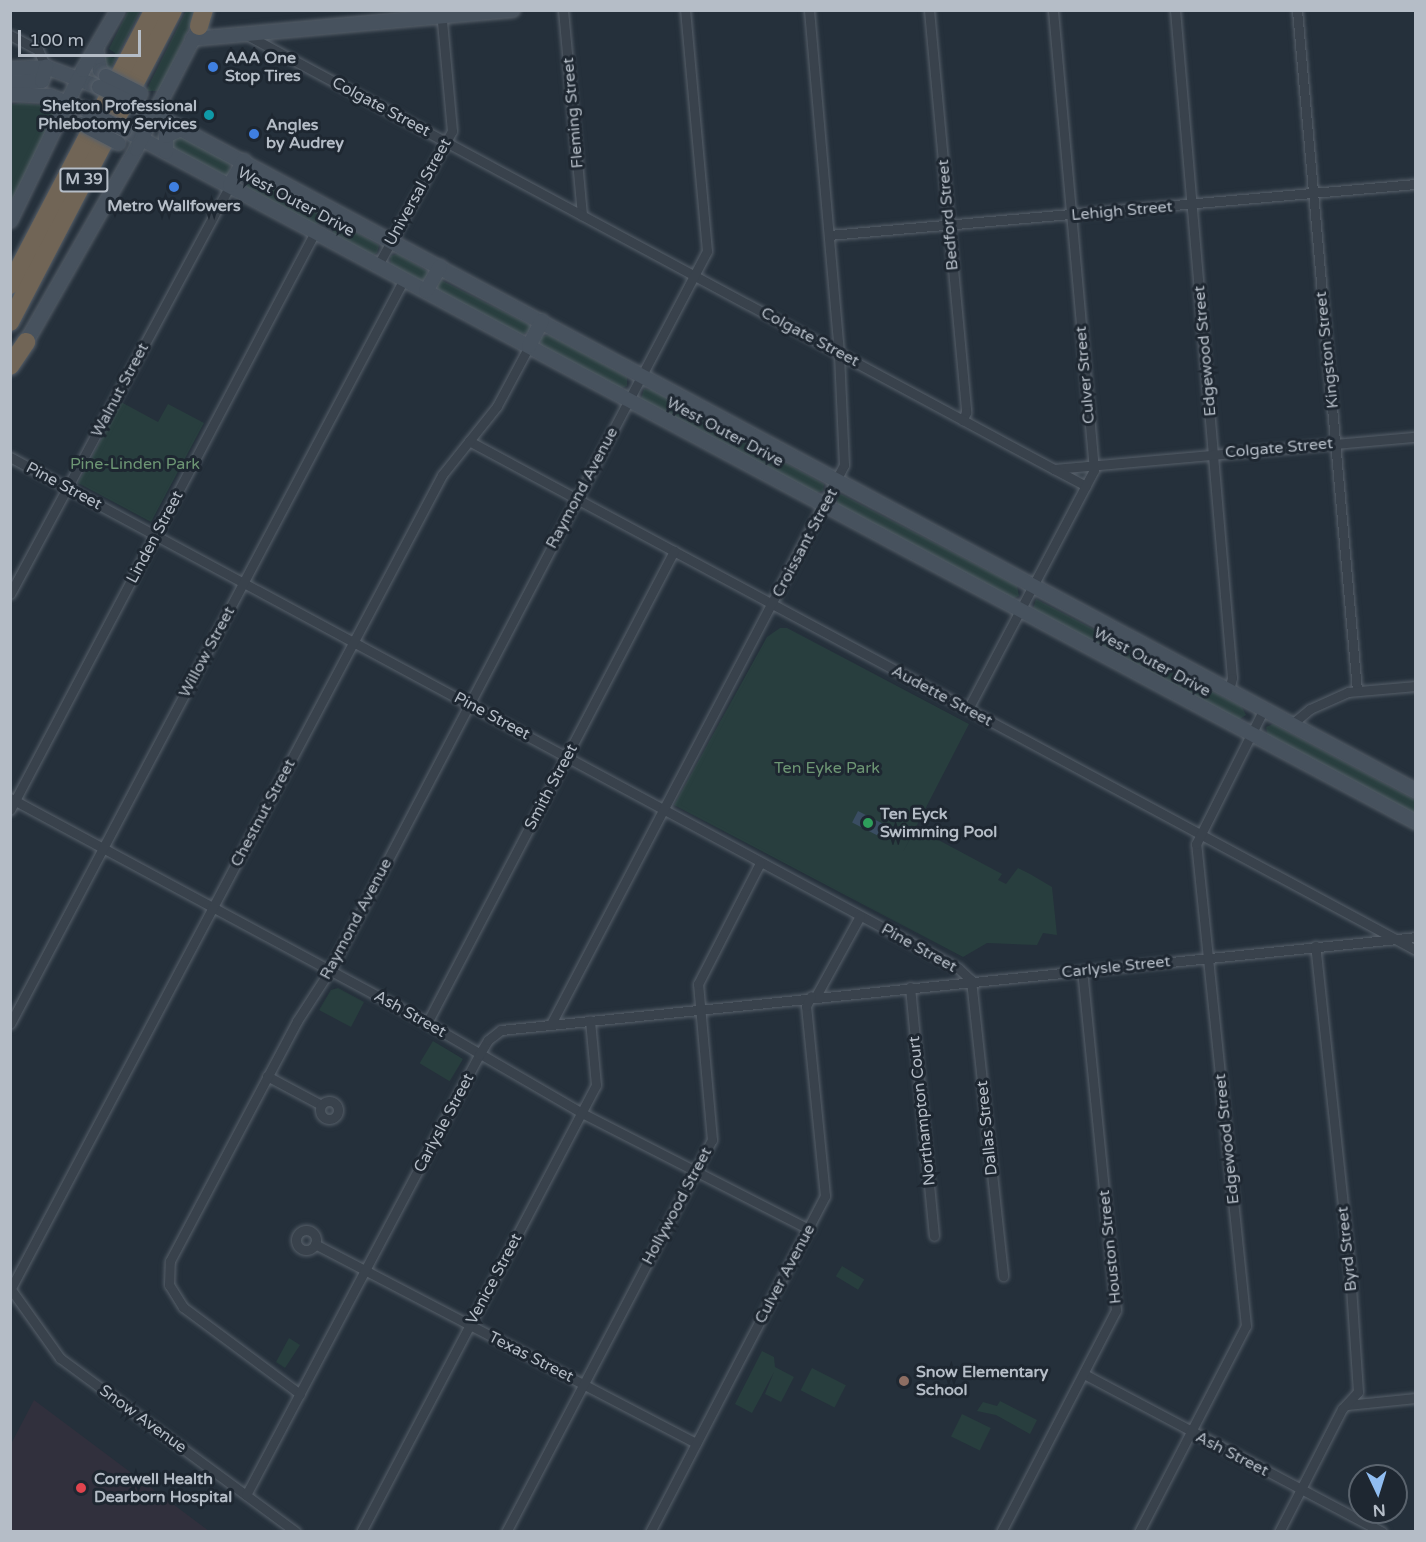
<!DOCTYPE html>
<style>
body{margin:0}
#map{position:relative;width:1426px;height:1542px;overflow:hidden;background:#25303b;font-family:"Varela Round",sans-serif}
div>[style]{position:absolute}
.medical>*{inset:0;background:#31303d}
.green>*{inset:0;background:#283e3e;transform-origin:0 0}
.water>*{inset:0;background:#3a4d62;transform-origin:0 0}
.roads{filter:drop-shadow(0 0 2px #57606a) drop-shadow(0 0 2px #57606a)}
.street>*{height:9px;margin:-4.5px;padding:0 4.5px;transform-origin:4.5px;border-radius:4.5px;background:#39424c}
.street>.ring{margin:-4.5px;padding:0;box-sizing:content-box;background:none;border:9px solid #39424c;border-radius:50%}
.secondary>*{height:14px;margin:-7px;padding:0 7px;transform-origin:7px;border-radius:7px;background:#47525e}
.highway>*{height:18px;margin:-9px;padding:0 9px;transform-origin:9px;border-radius:9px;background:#716556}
.bridges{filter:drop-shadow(0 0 2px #57606a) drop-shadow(0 0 2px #57606a)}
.secondary-bridge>*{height:14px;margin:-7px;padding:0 7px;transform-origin:7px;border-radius:7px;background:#47525e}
.dots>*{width:16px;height:16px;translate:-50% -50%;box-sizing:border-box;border:3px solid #1e2731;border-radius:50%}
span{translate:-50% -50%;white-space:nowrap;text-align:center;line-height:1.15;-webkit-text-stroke:6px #1e2731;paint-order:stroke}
.shield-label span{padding:2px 4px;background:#1e2731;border:2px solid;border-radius:4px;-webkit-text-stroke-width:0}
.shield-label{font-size:15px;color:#b5bdc7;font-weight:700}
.poi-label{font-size:16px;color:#b5bdc7;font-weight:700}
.left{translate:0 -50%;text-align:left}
.right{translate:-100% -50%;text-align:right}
.street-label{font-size:16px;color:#b5bdc7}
.park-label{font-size:16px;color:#6d9674}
.frame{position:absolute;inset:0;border:12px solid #b5bdc7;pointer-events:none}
.north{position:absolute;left:1348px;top:1464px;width:60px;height:60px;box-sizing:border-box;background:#1e2731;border:2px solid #5a636d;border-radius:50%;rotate:176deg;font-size:16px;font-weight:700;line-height:24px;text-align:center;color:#b5bdc7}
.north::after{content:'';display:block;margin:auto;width:21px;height:27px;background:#90bdf1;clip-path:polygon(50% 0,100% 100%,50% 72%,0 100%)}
.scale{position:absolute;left:18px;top:30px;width:123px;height:27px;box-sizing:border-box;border:3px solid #b5bdc7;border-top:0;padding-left:8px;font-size:18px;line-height:21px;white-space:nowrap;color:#b5bdc7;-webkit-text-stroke:4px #1e2731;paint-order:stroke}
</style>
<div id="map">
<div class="medical">
<div style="clip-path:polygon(34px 1400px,209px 1531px,11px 1531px,11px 1444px)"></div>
</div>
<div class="green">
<div style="clip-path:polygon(128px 11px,140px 11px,109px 72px,103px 55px,114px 58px,115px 53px,109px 49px)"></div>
<div style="clip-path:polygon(186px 11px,197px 11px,162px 85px,158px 91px,146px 91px)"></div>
<div style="clip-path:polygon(20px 103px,53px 106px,57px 114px,11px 201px,10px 105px)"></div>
<div style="clip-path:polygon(178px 135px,230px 163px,229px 176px,224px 177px,170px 148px,169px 138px)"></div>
<div style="clip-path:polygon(250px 175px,324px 213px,325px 221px,315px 225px,244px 186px,244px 177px)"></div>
<div style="clip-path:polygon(341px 224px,379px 245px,377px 253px,372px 255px,334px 235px,332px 228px)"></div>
<div style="clip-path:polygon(398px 254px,427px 271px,427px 278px,420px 281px,391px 265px,390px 256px)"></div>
<div style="clip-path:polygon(441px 280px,530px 325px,530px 331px,520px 335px,440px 292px,437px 286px)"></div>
<div style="clip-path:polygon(549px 335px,627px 377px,627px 386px,620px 389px,541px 346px,541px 337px)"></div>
<div style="clip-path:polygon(644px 389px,652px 390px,824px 484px,823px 491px,815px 493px,641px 399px)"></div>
<div style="clip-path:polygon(121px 402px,158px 422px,168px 404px,204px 423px,151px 522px,78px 483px)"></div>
<div style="clip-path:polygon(841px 494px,1017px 586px,1019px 596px,1012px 599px,839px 506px,837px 500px)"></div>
<div style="clip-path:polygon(1036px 599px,1242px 707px,1246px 715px,1238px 720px,1033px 609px)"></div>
<div style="clip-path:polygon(780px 628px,787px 628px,969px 724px,903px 852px,916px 828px,1002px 874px,998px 880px,1006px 884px,1018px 868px,1030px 874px,1052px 887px,1057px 935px,1043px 933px,1037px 945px,987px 943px,963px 957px,674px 805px,767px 637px)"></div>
<div style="clip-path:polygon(1273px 724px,1415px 800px,1415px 816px,1268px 737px,1266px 727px)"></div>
<div style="clip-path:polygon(338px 988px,364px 1002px,351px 1027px,319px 1010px,331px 990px)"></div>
<div style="left:433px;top:1041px;width:35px;height:26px;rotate:31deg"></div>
<div style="left:842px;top:1266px;width:26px;height:12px;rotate:31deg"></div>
<div style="clip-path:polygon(289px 1338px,300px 1345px,285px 1368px,276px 1362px)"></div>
<div style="clip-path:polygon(762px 1351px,774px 1357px,775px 1367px,794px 1377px,781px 1402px,765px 1394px,774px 1372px,752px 1413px,735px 1404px)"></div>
<div style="left:812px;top:1368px;width:38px;height:25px;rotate:27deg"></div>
<div style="clip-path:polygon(1000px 1401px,1037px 1420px,1030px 1434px,996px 1415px,977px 1411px,983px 1402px,997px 1406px)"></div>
<div style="left:962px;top:1414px;width:32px;height:25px;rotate:26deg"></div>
</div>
<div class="water">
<div style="left:858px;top:811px;width:28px;height:13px;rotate:27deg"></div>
</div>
<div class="roads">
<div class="street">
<div style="left:563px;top:10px;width:206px;rotate:84.7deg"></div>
<div style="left:929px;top:10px;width:404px;rotate:84.7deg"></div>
<div style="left:966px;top:412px;width:9px;rotate:111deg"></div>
<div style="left:1175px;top:10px;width:670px;rotate:85.12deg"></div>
<div style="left:1232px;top:678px;width:12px;rotate:104deg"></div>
<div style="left:1297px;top:10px;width:683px;rotate:84.96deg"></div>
<div style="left:245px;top:34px;width:919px;rotate:28.27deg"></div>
<div style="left:1054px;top:469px;width:363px;rotate:-5.1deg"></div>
<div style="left:10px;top:35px;width:32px;rotate:28deg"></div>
<div style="left:38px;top:50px;width:19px;rotate:65deg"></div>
<div style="left:829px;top:235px;width:589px;rotate:-4.97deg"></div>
<div style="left:378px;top:265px;width:153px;rotate:-61.1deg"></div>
<div style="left:452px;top:131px;width:121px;rotate:-95.2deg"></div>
<div style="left:469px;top:441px;width:1075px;rotate:28.26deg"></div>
<div style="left:10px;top:457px;width:1077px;rotate:28.33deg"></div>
<div style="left:958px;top:968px;width:18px;rotate:43deg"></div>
<div style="left:971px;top:980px;width:298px;rotate:83.8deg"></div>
<div style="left:1054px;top:469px;width:36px;rotate:28deg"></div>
<div style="left:10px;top:594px;width:464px;rotate:-61.7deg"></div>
<div style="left:968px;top:709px;width:270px;rotate:-62.2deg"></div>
<div style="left:1094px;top:470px;width:462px;rotate:-95.1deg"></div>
<div style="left:1292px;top:724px;width:23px;rotate:-40deg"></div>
<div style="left:1310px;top:709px;width:42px;rotate:-24.1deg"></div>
<div style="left:1348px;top:692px;width:68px;rotate:-5deg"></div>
<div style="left:10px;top:798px;width:474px;rotate:28.3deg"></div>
<div style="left:427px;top:1023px;width:179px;rotate:30.1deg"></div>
<div style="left:582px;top:1113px;width:255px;rotate:27.1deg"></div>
<div style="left:10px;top:810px;width:654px;rotate:-62.18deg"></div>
<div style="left:910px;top:987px;width:250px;rotate:84.5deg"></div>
<div style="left:816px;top:996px;width:91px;rotate:-61.2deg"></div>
<div style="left:427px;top:1023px;width:533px;rotate:-62.38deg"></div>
<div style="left:10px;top:1024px;width:843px;rotate:-62.13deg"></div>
<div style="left:551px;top:1024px;width:631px;rotate:-62.34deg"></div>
<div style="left:844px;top:465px;width:112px;rotate:-92.6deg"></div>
<div style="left:839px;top:353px;width:344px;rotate:-95deg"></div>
<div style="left:267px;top:1076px;width:61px;rotate:28.2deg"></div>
<div class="ring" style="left:320px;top:1101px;width:9px;height:9px"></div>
<div class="ring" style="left:296px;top:1230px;width:11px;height:11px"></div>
<div style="left:315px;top:1244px;width:430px;rotate:27.6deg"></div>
<div style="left:10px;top:1288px;width:86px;rotate:54.5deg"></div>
<div style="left:60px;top:1358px;width:293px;rotate:36.4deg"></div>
<div style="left:10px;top:1290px;width:922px;rotate:-62.07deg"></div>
<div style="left:442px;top:475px;width:88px;rotate:-51.4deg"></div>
<div style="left:497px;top:406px;width:68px;rotate:-61.9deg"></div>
<div style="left:1084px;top:1374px;width:337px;rotate:27.9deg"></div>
<div style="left:300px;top:1394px;width:146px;rotate:-143.4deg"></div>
<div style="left:183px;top:1307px;width:26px;rotate:-122deg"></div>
<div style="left:169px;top:1285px;width:24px;rotate:-88deg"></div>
<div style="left:170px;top:1261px;width:272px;rotate:-62.1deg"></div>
<div style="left:297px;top:1021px;width:61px;rotate:-57.1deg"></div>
<div style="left:330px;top:970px;width:812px;rotate:-62.33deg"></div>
<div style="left:707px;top:251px;width:242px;rotate:-95.2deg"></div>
<div style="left:1347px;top:1405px;width:69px;rotate:-5.8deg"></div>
<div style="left:246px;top:1495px;width:498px;rotate:-62.1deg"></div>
<div style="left:479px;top:1055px;width:17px;rotate:-59deg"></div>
<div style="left:488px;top:1040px;width:16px;rotate:-38deg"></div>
<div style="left:501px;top:1030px;width:920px;rotate:-5.8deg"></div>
<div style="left:361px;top:1532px;width:505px;rotate:-62.27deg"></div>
<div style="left:596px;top:1085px;width:65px;rotate:-95.3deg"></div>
<div style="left:506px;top:1532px;width:443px;rotate:-62.3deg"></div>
<div style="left:712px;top:1140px;width:157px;rotate:-95.1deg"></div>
<div style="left:698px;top:984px;width:136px;rotate:-62.9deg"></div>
<div style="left:650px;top:1532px;width:379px;rotate:-62.5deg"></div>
<div style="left:825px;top:1196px;width:191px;rotate:-95.7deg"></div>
<div style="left:806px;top:1006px;width:11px;rotate:-63deg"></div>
<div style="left:1001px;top:1532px;width:250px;rotate:-62.6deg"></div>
<div style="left:1116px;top:1310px;width:341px;rotate:-95.7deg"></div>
<div style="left:1139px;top:1532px;width:232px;rotate:-62.6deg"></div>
<div style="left:1246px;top:1326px;width:485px;rotate:-95.9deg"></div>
<div style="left:1196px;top:844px;width:151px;rotate:-63.3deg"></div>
<div style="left:1279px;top:1532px;width:138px;rotate:-62.9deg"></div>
<div style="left:1342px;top:1409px;width:23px;rotate:-47deg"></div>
<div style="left:1358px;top:1392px;width:121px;rotate:-93.8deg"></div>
<div style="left:1350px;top:1271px;width:327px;rotate:-96.1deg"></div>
</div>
<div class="secondary">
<div style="left:192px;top:39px;width:322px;rotate:-5.2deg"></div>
<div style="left:96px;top:48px;width:22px;rotate:80deg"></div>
<div style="left:100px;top:70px;width:8px;rotate:45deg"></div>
<div style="left:10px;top:69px;width:36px;rotate:-3deg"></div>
<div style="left:46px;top:67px;width:57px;rotate:20.7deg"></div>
<div style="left:10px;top:83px;width:32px;rotate:-4deg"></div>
<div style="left:42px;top:81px;width:15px;rotate:-74deg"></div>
<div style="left:10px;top:94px;width:40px;rotate:2.9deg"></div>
<div style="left:50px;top:96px;width:40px;rotate:22deg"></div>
<div style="left:136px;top:105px;width:1452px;rotate:28.19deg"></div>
<div style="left:125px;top:130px;width:1465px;rotate:28.19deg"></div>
<div style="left:166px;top:152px;width:16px;rotate:-90deg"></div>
<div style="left:166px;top:136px;width:19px;rotate:-25deg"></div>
<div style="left:230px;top:185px;width:28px;rotate:-60deg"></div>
<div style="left:10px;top:221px;width:168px;rotate:-64.2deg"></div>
<div style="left:83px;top:70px;width:69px;rotate:-59.7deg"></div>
<div style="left:426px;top:291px;width:28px;rotate:-60deg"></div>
<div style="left:529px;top:346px;width:28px;rotate:-63deg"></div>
<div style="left:21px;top:351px;width:232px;rotate:-60.3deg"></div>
<div style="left:136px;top:149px;width:148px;rotate:-62.6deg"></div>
</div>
<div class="highway">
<div style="left:199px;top:26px;width:17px;rotate:-73deg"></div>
<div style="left:10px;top:285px;width:310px;rotate:-62.4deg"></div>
<div style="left:10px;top:322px;width:352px;rotate:-62.4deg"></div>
<div style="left:10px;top:366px;width:29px;rotate:-56deg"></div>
</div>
</div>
<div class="bridges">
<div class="secondary-bridge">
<div style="left:106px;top:76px;width:39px;rotate:27deg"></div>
<div style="left:99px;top:87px;width:41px;rotate:25.9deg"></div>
<div style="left:87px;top:111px;width:42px;rotate:26.6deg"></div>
<div style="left:82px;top:124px;width:41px;rotate:27.8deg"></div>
</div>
</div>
<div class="dots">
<div style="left:213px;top:67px;background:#3f7fe0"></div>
<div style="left:209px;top:115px;background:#0f9aa8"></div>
<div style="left:254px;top:134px;background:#3f7fe0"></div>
<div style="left:174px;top:187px;background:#3f7fe0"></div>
<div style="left:868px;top:823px;background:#2e9e5b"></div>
<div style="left:904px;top:1381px;background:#8d6e63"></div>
<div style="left:81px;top:1488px;background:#e0444e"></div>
</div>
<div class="shield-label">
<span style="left:84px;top:180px">M 39</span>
</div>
<div class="poi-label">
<span class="left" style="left:225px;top:67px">AAA One<br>Stop Tires</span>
<span class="right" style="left:197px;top:115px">Shelton Professional<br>Phlebotomy Services</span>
<span class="left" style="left:266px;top:134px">Angles<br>by Audrey</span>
<span style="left:174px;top:206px">Metro Wallfowers</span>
<span class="left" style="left:880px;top:823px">Ten Eyck<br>Swimming Pool</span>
<span class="left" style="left:916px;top:1381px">Snow Elementary<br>School</span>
<span class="left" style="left:94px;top:1488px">Corewell Health<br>Dearborn Hospital</span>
</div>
<div class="street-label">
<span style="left:381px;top:107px;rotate:28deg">Colgate Street</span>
<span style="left:573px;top:113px;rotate:-95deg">Fleming Street</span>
<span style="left:418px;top:192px;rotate:-61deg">Universal Street</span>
<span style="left:296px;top:202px;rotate:28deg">West Outer Drive</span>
<span style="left:1122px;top:211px;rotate:-5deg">Lehigh Street</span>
<span style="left:948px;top:215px;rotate:-95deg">Bedford Street</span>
<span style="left:810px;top:337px;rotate:28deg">Colgate Street</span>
<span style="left:1327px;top:350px;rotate:-96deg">Kingston Street</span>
<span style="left:1205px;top:351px;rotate:-95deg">Edgewood Street</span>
<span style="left:1085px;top:375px;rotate:-95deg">Culver Street</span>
<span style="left:120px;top:390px;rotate:-62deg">Walnut Street</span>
<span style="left:725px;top:432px;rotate:28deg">West Outer Drive</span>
<span style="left:1279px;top:448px;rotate:-5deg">Colgate Street</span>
<span style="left:64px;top:486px;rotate:28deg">Pine Street</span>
<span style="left:582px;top:488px;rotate:-62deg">Raymond Avenue</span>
<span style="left:155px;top:537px;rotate:-62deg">Linden Street</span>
<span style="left:805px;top:543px;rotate:-62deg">Croissant Street</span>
<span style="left:207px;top:652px;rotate:-62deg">Willow Street</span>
<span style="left:1152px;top:662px;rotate:28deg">West Outer Drive</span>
<span style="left:942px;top:696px;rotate:28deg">Audette Street</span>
<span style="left:492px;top:716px;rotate:28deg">Pine Street</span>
<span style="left:551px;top:787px;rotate:-62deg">Smith Street</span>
<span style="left:263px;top:813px;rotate:-62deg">Chestnut Street</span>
<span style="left:356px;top:919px;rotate:-62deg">Raymond Avenue</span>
<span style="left:919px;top:948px;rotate:29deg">Pine Street</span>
<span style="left:1116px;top:967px;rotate:-6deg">Carlysle Street</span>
<span style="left:410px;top:1014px;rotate:29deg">Ash Street</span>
<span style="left:922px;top:1111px;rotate:-96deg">Northampton Court</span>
<span style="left:444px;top:1123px;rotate:-62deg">Carlysle Street</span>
<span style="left:987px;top:1128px;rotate:-96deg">Dallas Street</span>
<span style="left:1227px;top:1139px;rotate:-96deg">Edgewood Street</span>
<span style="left:677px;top:1206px;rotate:-62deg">Hollywood Street</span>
<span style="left:1110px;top:1247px;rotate:-96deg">Houston Street</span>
<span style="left:1347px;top:1249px;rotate:-96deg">Byrd Street</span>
<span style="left:785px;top:1274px;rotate:-62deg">Culver Avenue</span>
<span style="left:494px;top:1279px;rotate:-62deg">Venice Street</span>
<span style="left:531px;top:1357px;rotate:27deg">Texas Street</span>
<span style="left:143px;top:1419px;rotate:36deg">Snow Avenue</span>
<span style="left:1232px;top:1454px;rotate:27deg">Ash Street</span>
</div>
<div class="park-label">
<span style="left:135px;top:464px">Pine-Linden Park</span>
<span style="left:827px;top:768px">Ten Eyke Park</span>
</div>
<div class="frame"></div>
<div class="north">N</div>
<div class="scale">100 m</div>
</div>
